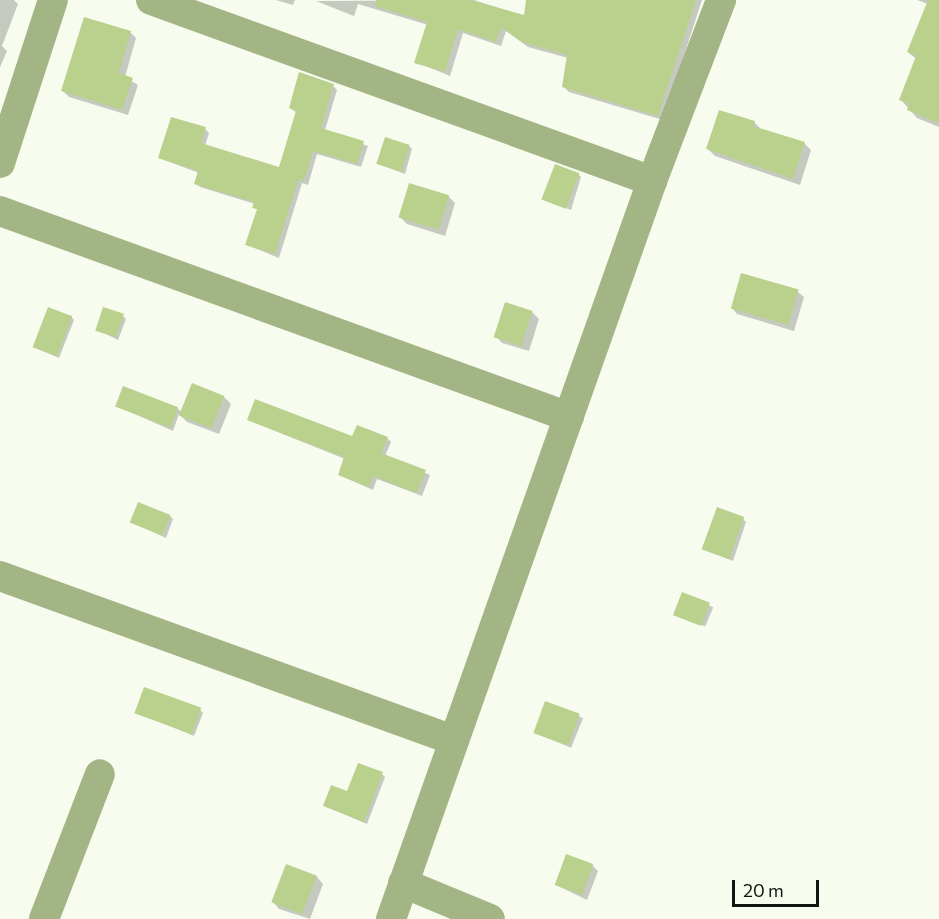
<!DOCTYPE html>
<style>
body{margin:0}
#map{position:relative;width:939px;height:919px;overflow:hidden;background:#f7fcef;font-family:Commissioner,sans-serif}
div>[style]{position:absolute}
.shadow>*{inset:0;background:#0003;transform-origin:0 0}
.building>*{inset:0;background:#b9d18d;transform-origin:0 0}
.street>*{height:30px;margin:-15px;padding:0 15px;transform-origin:15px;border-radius:15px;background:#a4b585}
span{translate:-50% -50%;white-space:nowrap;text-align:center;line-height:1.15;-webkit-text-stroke:4.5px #f7fcef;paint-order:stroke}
.scale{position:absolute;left:732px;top:880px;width:87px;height:27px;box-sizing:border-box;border:3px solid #12140f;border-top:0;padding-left:8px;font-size:18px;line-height:21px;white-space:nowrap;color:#12140f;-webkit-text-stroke:4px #f7fcef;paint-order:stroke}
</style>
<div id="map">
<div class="shadow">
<div style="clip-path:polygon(0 0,14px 0,18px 4px,2px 46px,7px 51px,0 67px)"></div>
<div style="clip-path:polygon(276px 0,295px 0,293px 5px)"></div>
<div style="clip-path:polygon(474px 0,550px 25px,558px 0,702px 0,663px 120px,569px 92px,564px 87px,568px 58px,528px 47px,506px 31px,501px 46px,463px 33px,450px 76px,416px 62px,428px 25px,358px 4px,354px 16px,316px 1px)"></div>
<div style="clip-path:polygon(917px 0,939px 0,939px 127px,917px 118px,901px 100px,916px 59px,908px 52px,928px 4px)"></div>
<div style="clip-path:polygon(130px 32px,136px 38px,125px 77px,138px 85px,128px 115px,69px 97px,63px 91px)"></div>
<div style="clip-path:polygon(333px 86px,337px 90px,325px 130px,368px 146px,361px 167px,317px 154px,308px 185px,302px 183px,279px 258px,247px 245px,258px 211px,255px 204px,200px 187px,196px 183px,199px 173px,159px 158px,205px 129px,209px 133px,205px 146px,280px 169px,297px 113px,290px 108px)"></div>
<div style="clip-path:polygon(754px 122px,761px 129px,804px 143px,811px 150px,800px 185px,715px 156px,708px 149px)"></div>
<div style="clip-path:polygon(409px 146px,412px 149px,405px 174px,378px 164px)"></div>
<div style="clip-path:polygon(578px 174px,581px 177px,571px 210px,544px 200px)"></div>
<div style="clip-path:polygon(448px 196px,455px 203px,445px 236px,407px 224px,400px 217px)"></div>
<div style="clip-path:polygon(798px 292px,804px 297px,794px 331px,737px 314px,732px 308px)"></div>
<div style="clip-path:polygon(532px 312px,539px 319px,529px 351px,502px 343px,496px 336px)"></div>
<div style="clip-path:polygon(123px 316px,126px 319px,118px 340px,96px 329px)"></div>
<div style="clip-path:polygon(71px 317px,74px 320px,59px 358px,34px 347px)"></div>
<div style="clip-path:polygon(224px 397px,231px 404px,219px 434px,187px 422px,179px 414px,173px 431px,117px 406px,177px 408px,182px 412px)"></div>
<div style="clip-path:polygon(248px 420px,353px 438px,387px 438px,391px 442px,385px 456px,430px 475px,422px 496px,377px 479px,373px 490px,339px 475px,345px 459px)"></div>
<div style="clip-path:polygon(170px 516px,173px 519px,166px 538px,131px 522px)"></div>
<div style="clip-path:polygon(743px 519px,746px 522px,733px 561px,703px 549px)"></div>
<div style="left:682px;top:594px;width:34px;height:21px;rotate:23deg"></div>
<div style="left:546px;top:703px;width:40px;height:32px;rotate:22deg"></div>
<div style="clip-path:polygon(200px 710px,203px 713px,194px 736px,136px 712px)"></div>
<div style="clip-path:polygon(382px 774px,385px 777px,367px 824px,325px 806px)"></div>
<div style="clip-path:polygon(592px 865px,598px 871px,587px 900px,556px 885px)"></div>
<div style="clip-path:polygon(286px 866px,317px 877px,323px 884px,310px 919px,279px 909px,273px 902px)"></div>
</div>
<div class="building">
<div style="clip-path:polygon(376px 0,471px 0,524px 15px,526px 0,696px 0,658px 116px,562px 87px,567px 55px,522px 42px,501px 27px,496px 42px,458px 29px,445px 72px,414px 63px,427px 22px,375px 6px)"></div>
<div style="clip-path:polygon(928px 0,939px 0,939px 123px,907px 110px,909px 104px,899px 100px,916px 56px,907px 52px)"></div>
<div style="clip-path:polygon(84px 17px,131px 31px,119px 73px,133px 78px,122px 110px,61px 91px)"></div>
<div style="clip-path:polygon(299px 72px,334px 84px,321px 128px,364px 141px,357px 164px,313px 151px,304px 181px,298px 180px,275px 254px,245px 245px,257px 209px,252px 208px,254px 202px,194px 184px,198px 171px,158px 158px,171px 117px,206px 127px,201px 143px,279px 167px,296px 111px,289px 108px)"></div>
<div style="clip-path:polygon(719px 110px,755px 121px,753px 126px,805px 142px,793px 179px,706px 149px)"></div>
<div style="left:385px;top:137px;width:26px;height:28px;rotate:18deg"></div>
<div style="left:555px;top:164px;width:26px;height:38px;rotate:21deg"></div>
<div style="left:409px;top:183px;width:42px;height:36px;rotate:17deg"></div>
<div style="left:741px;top:273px;width:60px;height:37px;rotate:16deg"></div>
<div style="left:505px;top:302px;width:29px;height:37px;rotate:18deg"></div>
<div style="left:48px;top:307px;width:26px;height:43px;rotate:21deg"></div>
<div style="left:103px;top:307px;width:22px;height:25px;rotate:18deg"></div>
<div style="left:192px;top:383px;width:35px;height:35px;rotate:22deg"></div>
<div style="left:123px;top:386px;width:59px;height:22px;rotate:21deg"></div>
<div style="clip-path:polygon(255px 399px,352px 436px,357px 425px,388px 437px,381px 453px,426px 470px,417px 493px,373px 476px,369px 487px,338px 475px,344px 457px,247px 420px)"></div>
<div style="left:138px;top:502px;width:35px;height:22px;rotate:22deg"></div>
<div style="left:717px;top:507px;width:29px;height:45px;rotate:20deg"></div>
<div style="left:682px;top:592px;width:30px;height:25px;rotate:21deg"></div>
<div style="left:144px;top:687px;width:61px;height:28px;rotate:20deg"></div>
<div style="left:545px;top:701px;width:37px;height:34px;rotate:20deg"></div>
<div style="clip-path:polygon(358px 763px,383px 772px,364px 822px,323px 806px,331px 785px,347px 791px)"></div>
<div style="left:566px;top:854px;width:29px;height:33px;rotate:20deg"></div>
<div style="left:286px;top:864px;width:33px;height:41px;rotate:21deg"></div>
</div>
<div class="street">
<div style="left:151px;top:0;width:533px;rotate:19.86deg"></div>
<div style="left:0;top:163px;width:171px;rotate:-72deg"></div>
<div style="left:0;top:211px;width:605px;rotate:19.9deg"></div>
<div style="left:0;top:576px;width:483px;rotate:19.9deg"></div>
<div style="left:403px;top:883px;width:94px;rotate:22.5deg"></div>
<div style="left:44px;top:919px;width:155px;rotate:-68.9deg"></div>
<div style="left:391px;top:919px;width:783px;rotate:-70.52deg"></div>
<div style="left:652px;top:181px;width:194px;rotate:-69.1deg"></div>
</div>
<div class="scale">20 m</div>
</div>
